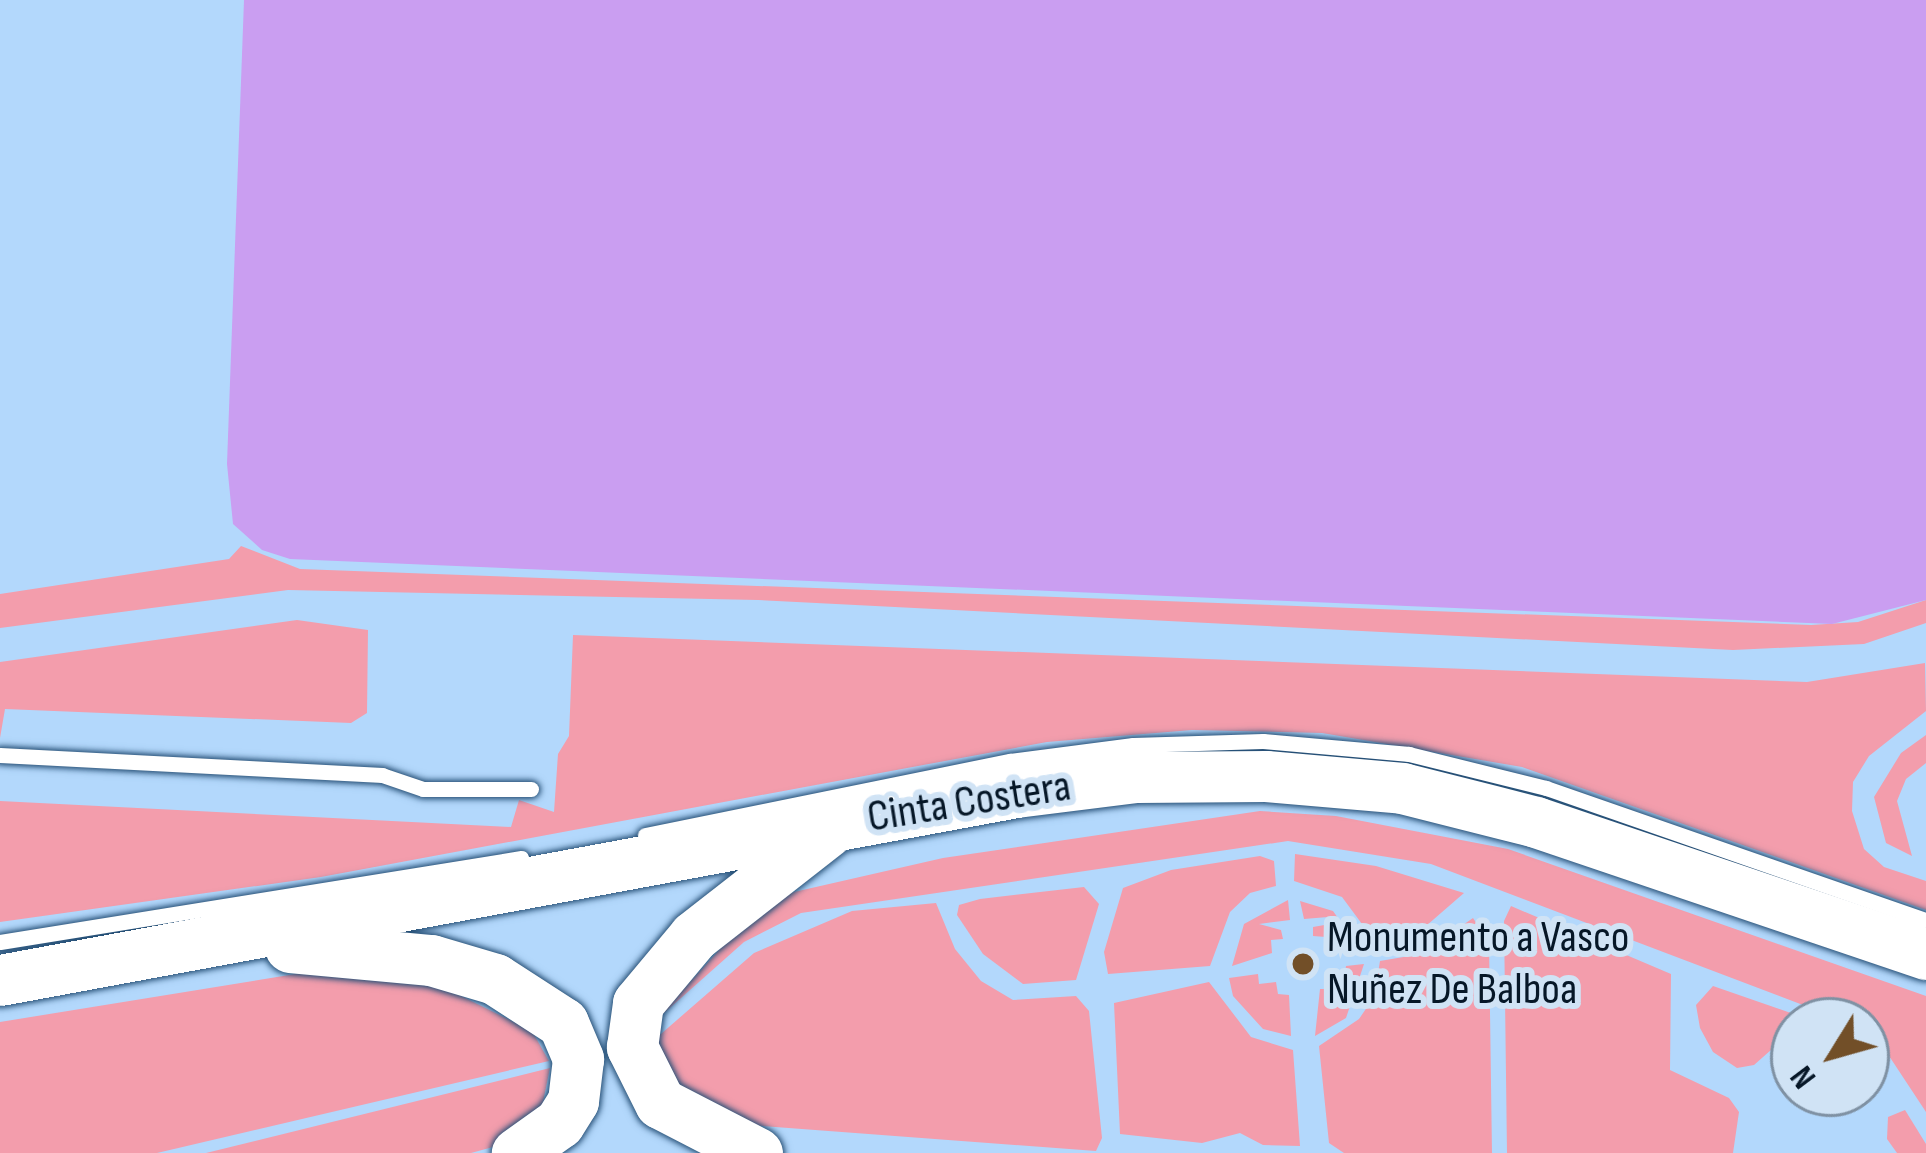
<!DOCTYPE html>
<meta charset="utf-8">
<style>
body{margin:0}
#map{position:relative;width:1926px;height:1153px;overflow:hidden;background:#b3d8fc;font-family:"Sofia Sans Condensed",sans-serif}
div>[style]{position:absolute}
.green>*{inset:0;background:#f39dac}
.water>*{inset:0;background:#ca9ef1}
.roads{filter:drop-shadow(0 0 3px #265077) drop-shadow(0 0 3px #265077)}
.service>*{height:15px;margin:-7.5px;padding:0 7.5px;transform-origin:7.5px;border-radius:7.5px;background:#fff}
.trunk>*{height:51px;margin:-25.5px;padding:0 25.5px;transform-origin:25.5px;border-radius:25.5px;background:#fff}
.dots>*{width:33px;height:33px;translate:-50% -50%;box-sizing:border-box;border:6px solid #d0e3f5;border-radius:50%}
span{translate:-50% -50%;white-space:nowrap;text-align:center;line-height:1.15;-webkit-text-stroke:12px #d0e3f5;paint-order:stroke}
.street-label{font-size:45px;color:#061727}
.poi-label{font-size:45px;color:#061727}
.left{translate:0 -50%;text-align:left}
.north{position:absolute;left:1770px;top:997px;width:120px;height:120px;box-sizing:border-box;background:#d0e3f5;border:3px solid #7f91a3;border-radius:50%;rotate:233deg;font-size:33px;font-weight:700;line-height:48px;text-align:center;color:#061727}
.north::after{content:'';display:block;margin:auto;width:42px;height:54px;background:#724f28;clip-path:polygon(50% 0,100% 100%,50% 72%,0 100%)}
</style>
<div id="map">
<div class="green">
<div style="clip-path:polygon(241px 546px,300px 569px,1811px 625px,1858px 622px,1926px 600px,1926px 623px,1864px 644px,1733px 650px,758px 600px,288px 590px,0 628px,0 594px,229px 559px)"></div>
<div style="clip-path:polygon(297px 620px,368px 630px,367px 713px,351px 723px,5px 709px,0 738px,0 662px)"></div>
<div style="clip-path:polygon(573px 635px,1807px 682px,1925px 663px,1926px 711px,1869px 756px,1853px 782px,1852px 811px,1864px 849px,1884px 867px,1926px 881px,1926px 910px,1522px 767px,1322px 733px,1192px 730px,1047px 742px,321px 877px,0 922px,0 801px,511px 827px,519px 800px,554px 812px,558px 754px,569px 736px)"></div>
<div style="clip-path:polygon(1926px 735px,1926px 763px,1906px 779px,1897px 801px,1912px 856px,1886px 843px,1874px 797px,1901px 753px)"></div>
<div style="clip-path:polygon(1260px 811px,1336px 816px,1508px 849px,1926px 996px,1926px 1112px,1866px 1021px,1845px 1021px,1431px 864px,1288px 841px,801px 913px,744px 942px,654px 1022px,758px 907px,794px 892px,943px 858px)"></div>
<div style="clip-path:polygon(1295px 854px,1376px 866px,1464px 893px,1411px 939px,1379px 947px,1342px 897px,1294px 881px)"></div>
<div style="clip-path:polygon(1260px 856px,1274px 861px,1276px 886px,1250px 893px,1230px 912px,1210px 966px,1108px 974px,1104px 952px,1123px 888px,1171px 870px)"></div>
<div style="clip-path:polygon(1084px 887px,1099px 904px,1076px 980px,1023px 984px,983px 954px,957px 915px,959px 905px,980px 899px)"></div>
<div style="clip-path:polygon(1288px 900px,1290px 920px,1259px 924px,1281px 930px,1283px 939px,1271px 940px,1272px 953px,1232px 966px,1244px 924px)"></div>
<div style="clip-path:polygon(1300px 901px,1333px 911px,1360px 949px,1328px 947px,1326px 937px,1313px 936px,1313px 927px,1330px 924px,1328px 917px,1304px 919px)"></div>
<div style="clip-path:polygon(936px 903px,955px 949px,981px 981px,1013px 1000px,1076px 996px,1089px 1011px,1102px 1138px,1096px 1151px,750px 1125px,671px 1084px,654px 1040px,754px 953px,852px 911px)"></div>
<div style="clip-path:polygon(1511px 906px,1671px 974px,1670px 1070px,1729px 1098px,1739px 1112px,1733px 1153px,1507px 1153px,1504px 921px)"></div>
<div style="clip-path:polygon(1473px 918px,1489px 942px,1492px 1153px,1344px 1153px,1329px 1143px,1319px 1046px,1359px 1019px,1374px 997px,1380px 961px,1421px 954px)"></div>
<div style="clip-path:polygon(1364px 964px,1346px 1018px,1315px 1036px,1320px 989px,1331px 989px,1331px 976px,1345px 974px,1346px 966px)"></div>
<div style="clip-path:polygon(320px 970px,441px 986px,532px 1031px,549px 1061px,157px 1153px,0 1153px,0 1022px)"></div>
<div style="clip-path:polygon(1258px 974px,1259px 984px,1276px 982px,1278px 994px,1289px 995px,1291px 1036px,1263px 1029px,1233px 996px,1229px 978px)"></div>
<div style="clip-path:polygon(1209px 982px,1251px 1037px,1293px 1050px,1300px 1146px,1263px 1145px,1240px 1133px,1202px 1143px,1120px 1134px,1114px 1003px)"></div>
<div style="clip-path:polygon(1713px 986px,1808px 1019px,1813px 1021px,1794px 1021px,1794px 1045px,1781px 1041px,1754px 1065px,1737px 1068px,1713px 1052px,1700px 1028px,1696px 1005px)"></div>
<div style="clip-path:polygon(550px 1068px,542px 1107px,493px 1147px,471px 1153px,206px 1153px)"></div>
<div style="clip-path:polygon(1905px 1110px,1926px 1144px,1926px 1153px,1897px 1153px,1887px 1139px,1888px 1117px)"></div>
</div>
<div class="water">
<div style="clip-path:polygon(244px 0,1926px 0,1926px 600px,1832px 624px,290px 559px,262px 550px,233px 524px,227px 464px)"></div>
</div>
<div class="roads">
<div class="service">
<div style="left:0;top:755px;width:383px;rotate:3deg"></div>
<div style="left:382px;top:775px;width:43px;rotate:18.9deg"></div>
<div style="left:423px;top:789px;width:108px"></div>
<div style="left:645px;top:835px;width:372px;rotate:-11.5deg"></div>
<div style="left:1010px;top:761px;width:124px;rotate:-7.4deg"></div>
<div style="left:1133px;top:745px;width:130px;rotate:-1.8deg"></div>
<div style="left:1263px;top:741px;width:147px;rotate:5.1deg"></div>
<div style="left:1409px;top:754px;width:141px;rotate:13.9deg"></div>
<div style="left:1546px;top:788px;width:402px;rotate:19.2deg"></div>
<div style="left:0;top:942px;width:528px;rotate:-9.16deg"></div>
</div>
<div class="trunk">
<div style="left:290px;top:947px;width:142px;rotate:5.3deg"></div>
<div style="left:431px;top:960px;width:67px;rotate:16.5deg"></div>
<div style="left:495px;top:979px;width:81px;rotate:32.9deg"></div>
<div style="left:563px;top:1023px;width:39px;rotate:67deg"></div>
<div style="left:578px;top:1059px;width:42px;rotate:96.8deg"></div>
<div style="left:573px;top:1101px;width:26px;rotate:122deg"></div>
<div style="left:559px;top:1123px;width:52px;rotate:144.5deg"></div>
<div style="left:0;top:980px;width:1033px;rotate:-10.48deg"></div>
<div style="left:1016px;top:792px;width:121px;rotate:-7.1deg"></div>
<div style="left:1136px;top:777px;width:130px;rotate:-0.4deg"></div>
<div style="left:1266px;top:776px;width:137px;rotate:5deg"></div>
<div style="left:1402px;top:788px;width:138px;rotate:14.2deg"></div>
<div style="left:1536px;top:822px;width:412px;rotate:18.7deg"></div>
<div style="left:757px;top:1153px;width:109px;rotate:-152.7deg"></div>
<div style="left:660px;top:1103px;width:63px;rotate:-116.6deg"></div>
<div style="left:632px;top:1047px;width:44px;rotate:-82.2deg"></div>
<div style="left:638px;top:1003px;width:87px;rotate:-50.1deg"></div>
<div style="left:694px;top:936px;width:169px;rotate:-38deg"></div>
</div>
</div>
<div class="dots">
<div style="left:1303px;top:964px;background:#724f28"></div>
</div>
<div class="street-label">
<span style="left:969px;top:802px;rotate:-9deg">Cinta Costera</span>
</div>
<div class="poi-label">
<span class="left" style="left:1327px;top:964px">Monumento a Vasco<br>Nuñez De Balboa</span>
</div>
<div class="north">N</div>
</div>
